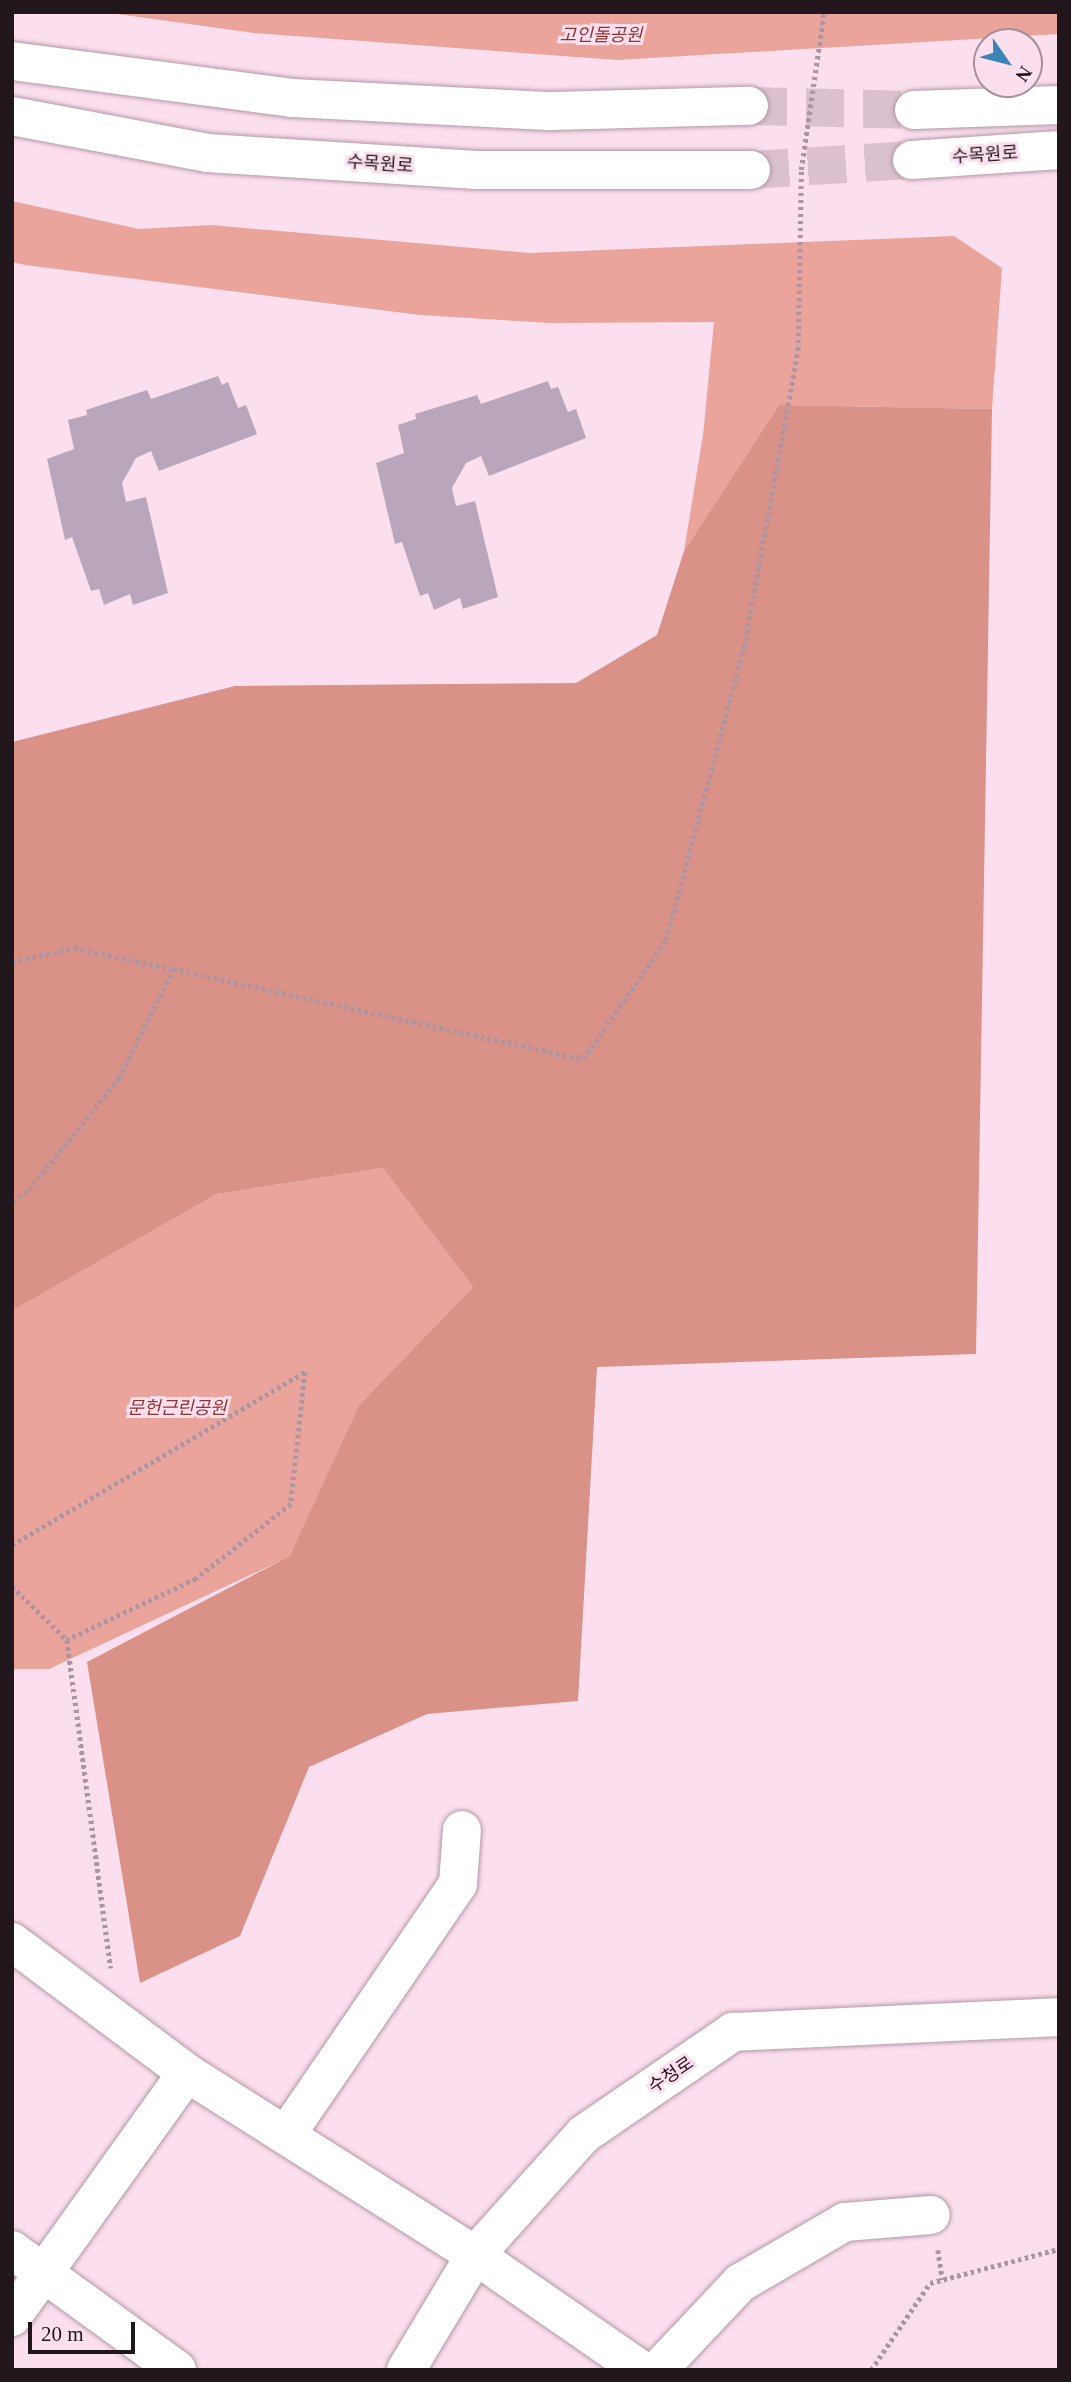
<!DOCTYPE html>
<meta charset="utf-8">
<style>
body{margin:0}
#map{position:relative;width:1071px;height:2382px;overflow:hidden;background:#fcdfee;font-family:"Times New Roman","Noto Sans KR",serif}
div>[style]{position:absolute}
.green>*{inset:0;background:#eaa49c}
.forest>*{inset:0;background:#d99188}
.building>*{inset:0;background:#baa6bb}
.minor-tunnel>*{height:38px;margin-top:-19px;transform-origin:0;background:repeating-linear-gradient(90deg,#dbc1ce 0 38px,transparent 0 57px)}
.path>*{height:4.5px;margin-top:-2.25px;transform-origin:0;background:repeating-linear-gradient(90deg,#ab95a1 0 3.5px,transparent 0 7px)}
.roads{filter:drop-shadow(0 0 2px #b398a6) drop-shadow(0 0 2px #b398a6)}
.minor>*{height:38px;margin:-19px;padding:0 19px;transform-origin:19px;border-radius:19px;background:#fff}
span{translate:-50% -50%;white-space:nowrap;text-align:center;line-height:1.15;-webkit-text-stroke:6px #fcdfee;paint-order:stroke}
.park-label{font-size:18px;color:#8c352f;font-style:italic}
.street-label{font-size:18px;color:#20161c}
.frame{position:absolute;inset:0;border:14px solid #20161c;pointer-events:none}
.north{position:absolute;left:973px;top:28px;width:70px;height:70px;box-sizing:border-box;background:#fcdfee;border:2px solid #a48f9a;border-radius:50%;rotate:125deg;font-size:19px;font-weight:700;line-height:28px;text-align:center;color:#20161c}
.north::after{content:'';display:block;margin:auto;width:24px;height:32px;background:#3a85b8;clip-path:polygon(50% 0,100% 100%,50% 72%,0 100%)}
.scale{position:absolute;left:28px;top:2322px;width:107px;height:32px;box-sizing:border-box;border:4px solid #20161c;border-top:0;padding-left:9px;font-size:21px;line-height:24px;white-space:nowrap;color:#20161c;-webkit-text-stroke:5px #fcdfee;paint-order:stroke}
</style>
<div id="map">
<div class="green">
<div style="clip-path:polygon(103px 12px,1059px 12px,1059px 34px,617px 60px,254px 33px)"></div>
<div style="clip-path:polygon(12px 201px,139px 229px,211px 225px,530px 253px,954px 236px,1002px 268px,992px 409px,779px 405px,684px 551px,703px 435px,714px 322px,550px 323px,420px 315px,25px 265px,12px 262px)"></div>
<div style="clip-path:polygon(383px 1168px,473px 1287px,359px 1405px,291px 1556px,49px 1669px,12px 1669px,12px 1311px,217px 1194px)"></div>
</div>
<div class="forest">
<div style="clip-path:polygon(779px 405px,992px 409px,976px 1354px,597px 1367px,578px 1701px,427px 1714px,309px 1767px,240px 1936px,140px 1983px,87px 1662px,290px 1556px,359px 1405px,473px 1287px,383px 1168px,217px 1194px,12px 1311px,12px 742px,235px 686px,576px 683px,657px 635px,684px 551px)"></div>
</div>
<div class="building">
<div style="clip-path:polygon(218px 376px,222px 385px,228px 382px,238px 408px,246px 405px,257px 434px,159px 471px,151px 451px,136px 458px,122px 483px,126px 502px,146px 497px,168px 593px,133px 605px,130px 594px,104px 605px,99px 589px,91px 591px,72px 537px,65px 540px,47px 459px,74px 449px,68px 420px,87px 415px,86px 410px,147px 390px,151px 399px)"></div>
<div style="clip-path:polygon(548px 381px,551px 389px,558px 387px,568px 412px,576px 409px,586px 438px,489px 476px,481px 456px,466px 463px,452px 488px,456px 506px,475px 501px,498px 597px,463px 609px,460px 598px,434px 610px,428px 593px,420px 596px,402px 542px,395px 544px,376px 463px,404px 453px,398px 425px,416px 419px,415px 414px,477px 395px,481px 404px)"></div>
</div>
<div class="minor-tunnel">
<div style="left:749px;top:106px;width:165px;rotate:1.4deg"></div>
<div style="left:751px;top:170px;width:161px;rotate:-3.6deg"></div>
</div>
<div class="path">
<div style="left:978px;top:14px;width:2px;rotate:-90deg"></div>
<div style="left:12px;top:962px;width:64px;rotate:-12.7deg"></div>
<div style="left:74px;top:948px;width:101px;rotate:12deg"></div>
<div style="left:12px;top:1201px;width:20px;rotate:-33deg"></div>
<div style="left:29px;top:1190px;width:144px;rotate:-51.2deg"></div>
<div style="left:119px;top:1078px;width:122px;rotate:-63.6deg"></div>
<div style="left:173px;top:969px;width:420px;rotate:12.4deg"></div>
<div style="left:583px;top:1059px;width:145px;rotate:-55.1deg"></div>
<div style="left:666px;top:940px;width:303px;rotate:-75.1deg"></div>
<div style="left:744px;top:647px;width:302px;rotate:-79.7deg"></div>
<div style="left:798px;top:350px;width:180px;rotate:-89deg"></div>
<div style="left:801px;top:170px;width:160px;rotate:-81.7deg"></div>
<div style="left:12px;top:1545px;width:340px;rotate:-30.6deg"></div>
<div style="left:305px;top:1372px;width:133px;rotate:96.1deg"></div>
<div style="left:291px;top:1504px;width:121px;rotate:141.7deg"></div>
<div style="left:196px;top:1579px;width:143px;rotate:154.7deg"></div>
<div style="left:12px;top:1586px;width:77px;rotate:44.5deg"></div>
<div style="left:67px;top:1640px;width:331px;rotate:82.4deg"></div>
<div style="left:938px;top:2250px;width:30px;rotate:81deg"></div>
<div style="left:871px;top:2370px;width:105px;rotate:-55.9deg"></div>
<div style="left:930px;top:2283px;width:133px;rotate:-14.8deg"></div>
</div>
<div class="roads">
<div class="minor">
<div style="left:12px;top:61px;width:282px;rotate:7.5deg"></div>
<div style="left:292px;top:98px;width:260px;rotate:2.9deg"></div>
<div style="left:552px;top:111px;width:197px;rotate:-1.5deg"></div>
<div style="left:914px;top:110px;width:145px;rotate:-2deg"></div>
<div style="left:12px;top:116px;width:198px;rotate:10.7deg"></div>
<div style="left:207px;top:153px;width:270px;rotate:3.6deg"></div>
<div style="left:476px;top:170px;width:275px"></div>
<div style="left:912px;top:160px;width:147px;rotate:-3.9deg"></div>
<div style="left:12px;top:1942px;width:219px;rotate:36.8deg"></div>
<div style="left:187px;top:2073px;width:341px;rotate:32.3deg"></div>
<div style="left:475px;top:2255px;width:202px;rotate:34.7deg"></div>
<div style="left:286px;top:2135px;width:304px;rotate:-55.6deg"></div>
<div style="left:458px;top:1884px;width:54px;rotate:-85.8deg"></div>
<div style="left:12px;top:2250px;width:204px;rotate:36deg"></div>
<div style="left:12px;top:2317px;width:300px;rotate:-54.4deg"></div>
<div style="left:406px;top:2370px;width:134px;rotate:-59deg"></div>
<div style="left:475px;top:2255px;width:163px;rotate:-48deg"></div>
<div style="left:584px;top:2134px;width:181px;rotate:-34.4deg"></div>
<div style="left:733px;top:2032px;width:326px;rotate:-2.6deg"></div>
<div style="left:658px;top:2370px;width:120px;rotate:-46.7deg"></div>
<div style="left:740px;top:2283px;width:121px;rotate:-30.2deg"></div>
<div style="left:845px;top:2222px;width:86px;rotate:-4.7deg"></div>
</div>
</div>
<div class="park-label">
<span style="left:601px;top:35px">고인돌공원</span>
<span style="left:177px;top:1408px">문헌근린공원</span>
</div>
<div class="street-label">
<span style="left:985px;top:155px;rotate:-4deg">수목원로</span>
<span style="left:380px;top:164px;rotate:4deg">수목원로</span>
<span style="left:671px;top:2075px;rotate:-34deg">수청로</span>
</div>
<div class="frame"></div>
<div class="north">N</div>
<div class="scale">20 m</div>
</div>
